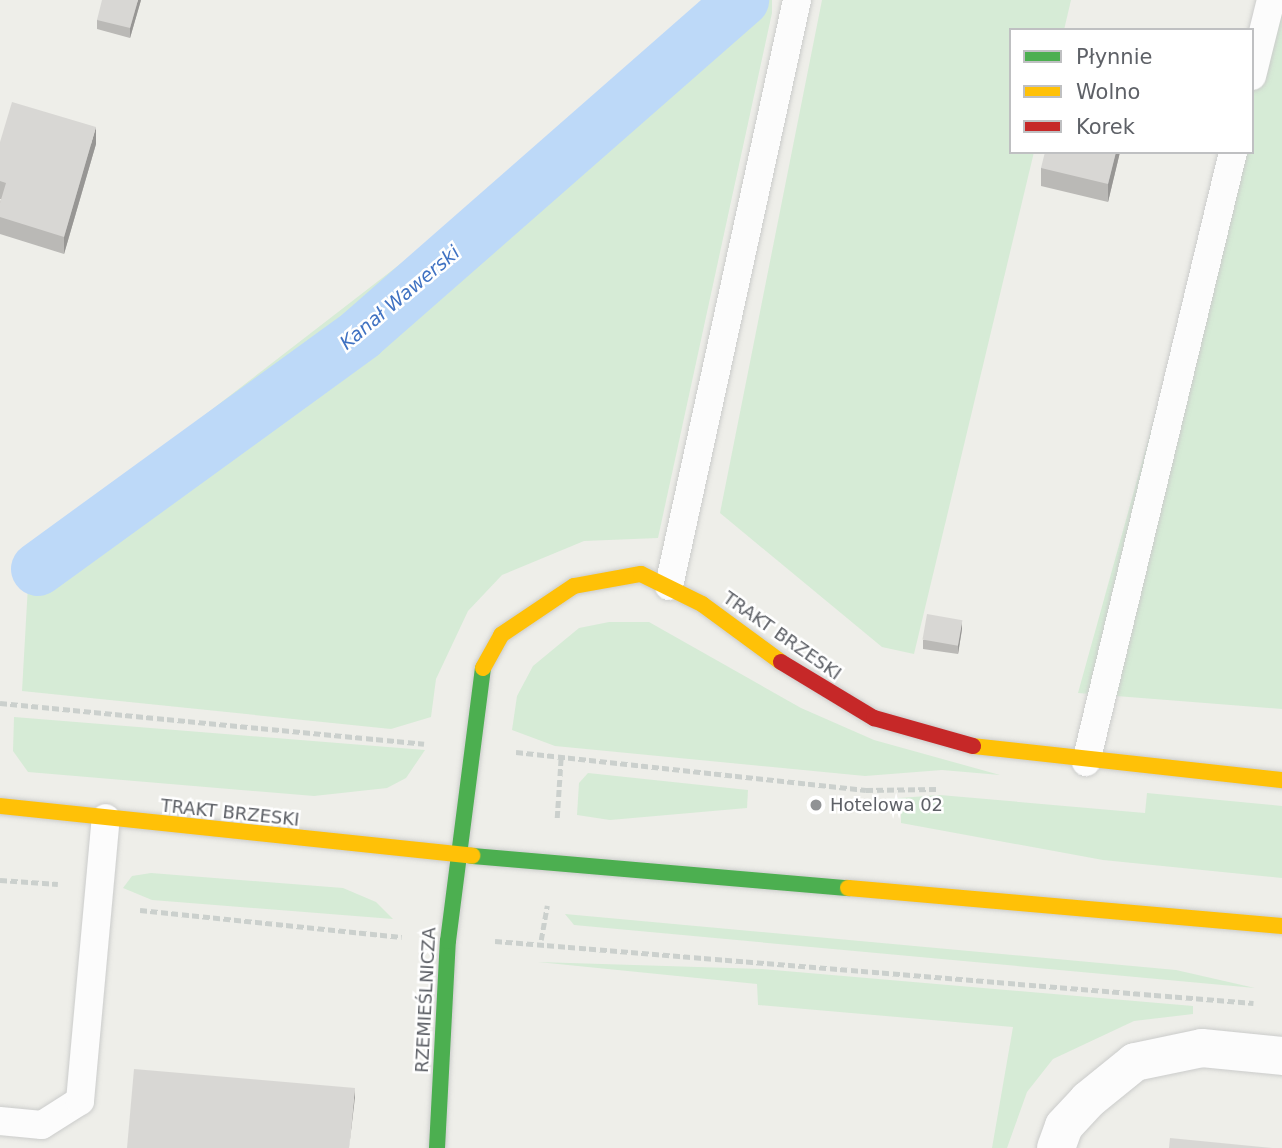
<!DOCTYPE html>
<meta charset="utf-8">
<style>
body{margin:0}
#map{position:relative;width:1282px;height:1148px;overflow:hidden;background:#eeeee9;font-family:"DejaVu Sans",sans-serif}
div>[style]{position:absolute}
.green>*{inset:0;background:#d6ebd6}
.canal>*{height:54px;margin:-27px;padding:0 27px;transform-origin:27px;border-radius:27px;background:#bdd9f8}
.path>*{height:4.5px;margin-top:-2.25px;transform-origin:0;background:repeating-linear-gradient(90deg,#cbd0cd 0 7px,transparent 0 10.5px)}
.roads{filter:drop-shadow(0 0 2px #cbcccb) drop-shadow(0 0 2px #cbcccb)}
.lane>*{height:28px;margin:-14px;padding:0 14px;transform-origin:14px;border-radius:14px;background:#fcfcfc}
.street>*{height:38px;margin:-19px;padding:0 19px;transform-origin:19px;border-radius:19px;background:#fcfcfc}
.fast>*{height:16px;margin:-8px;padding:0 8px;transform-origin:8px;border-radius:8px;background:#4caf50}
.slow>*{height:16px;margin:-8px;padding:0 8px;transform-origin:8px;border-radius:8px;background:#ffc107}
.jam>*{height:16px;margin:-8px;padding:0 8px;transform-origin:8px;border-radius:8px;background:#c62828}
.wall>*{inset:0;background:#bab9b6}
.shaded-wall>*{inset:0;background:#979694}
.building>*{inset:0;background:#d8d7d4;transform-origin:0 0}
.dots>*{width:19px;height:19px;translate:-50% -50%;box-sizing:border-box;border:4px solid #fff;border-radius:50%}
span{translate:-50% -50%;white-space:nowrap;text-align:center;line-height:1.15;-webkit-text-stroke:5px #fff;paint-order:stroke}
.street-label{font-size:18px;color:#5e6167}
.poi-label{font-size:18px;color:#5e6167}
.left{translate:0 -50%;text-align:left}
.water-label{font-size:19px;color:#4072c2;font-style:italic}
.legend{position:absolute;left:1009px;top:28px;width:245px;height:126px;box-sizing:border-box;background:#fff;border:2px solid #bfc0c2;margin:0;padding:9px 12px;list-style:none;font-size:21px;color:#5e6167}
.legend li{display:flex;align-items:center;gap:14px;height:35px}
.legend b{width:35px;border:2px solid #bfc0c2}
</style>
<div id="map">
<div class="green">
<div style="clip-path:polygon(706px 0,772px 0,772px 13px,658px 538px,584px 541px,502px 575px,468px 611px,436px 679px,431px 717px,391px 729px,22px 691px,30px 550px,430px 241px)"></div>
<div style="clip-path:polygon(822px 0,1071px 0,1064px 30px,1011px 30px,1011px 152px,1034px 152px,914px 654px,882px 647px,720px 513px)"></div>
<div style="clip-path:polygon(1282px 0,1282px 709px,1078px 693px,1228px 152px,1252px 152px,1252px 67px)"></div>
<div style="clip-path:polygon(609px 622px,649px 622px,801px 708px,874px 740px,1000px 775px,942px 770px,865px 776px,555px 746px,512px 730px,517px 696px,533px 666px,579px 628px)"></div>
<div style="clip-path:polygon(14px 717px,425px 750px,406px 778px,387px 788px,314px 796px,28px 772px,13px 751px)"></div>
<div style="clip-path:polygon(588px 773px,748px 790px,747px 808px,610px 820px,577px 815px,579px 783px)"></div>
<div style="clip-path:polygon(1147px 793px,1282px 806px,1282px 878px,1103px 860px,901px 823px,901px 812px,873px 808px,873px 800px,940px 795px,1145px 813px)"></div>
<div style="clip-path:polygon(151px 873px,343px 888px,376px 902px,393px 919px,152px 900px,123px 888px,132px 876px)"></div>
<div style="clip-path:polygon(565px 914px,1176px 970px,1255px 988px,574px 925px)"></div>
<div style="clip-path:polygon(538px 962px,762px 969px,1193px 1006px,1193px 1014px,1134px 1021px,1053px 1059px,1027px 1092px,1007px 1148px,992px 1148px,1013px 1027px,758px 1005px,757px 984px)"></div>
</div>
<div class="canal">
<div style="left:38px;top:569px;width:399px;rotate:-36deg"></div>
<div style="left:361px;top:334px;width:507px;rotate:-41.24deg"></div>
</div>
<div class="path">
<div style="left:0;top:703px;width:426px;rotate:5.5deg"></div>
<div style="left:516px;top:752px;width:352px;rotate:6.2deg"></div>
<div style="left:866px;top:790px;width:70px;rotate:-0.8deg"></div>
<div style="left:557px;top:818px;width:62px;rotate:-86.3deg"></div>
<div style="left:0;top:880px;width:58px;rotate:3.9deg"></div>
<div style="left:140px;top:910px;width:263px;rotate:5.9deg"></div>
<div style="left:541px;top:940px;width:35px;rotate:-80deg"></div>
<div style="left:495px;top:941px;width:761px;rotate:4.68deg"></div>
</div>
<div class="roads">
<div class="lane">
<div style="left:1252px;top:76px;width:78px;rotate:-76deg"></div>
<div style="left:669px;top:586px;width:600px;rotate:-77.68deg"></div>
<div style="left:1086px;top:762px;width:627px;rotate:-76.45deg"></div>
<div style="left:0;top:1121px;width:42px;rotate:5.4deg"></div>
<div style="left:42px;top:1125px;width:45px;rotate:-32.3deg"></div>
<div style="left:80px;top:1101px;width:284px;rotate:-84.8deg"></div>
</div>
<div class="street">
<div style="left:1056px;top:1148px;width:23px;rotate:-70deg"></div>
<div style="left:1064px;top:1126px;width:35px;rotate:-47deg"></div>
<div style="left:1088px;top:1100px;width:60px;rotate:-39deg"></div>
<div style="left:1135px;top:1062px;width:68px;rotate:-11.8deg"></div>
<div style="left:1202px;top:1048px;width:80px;rotate:5.7deg"></div>
</div>
<div class="fast">
<div style="left:472px;top:856px;width:377px;rotate:4.9deg"></div>
<div style="left:437px;top:1148px;width:207px;rotate:-87deg"></div>
<div style="left:448px;top:941px;width:275px;rotate:-82.7deg"></div>
</div>
<div class="slow">
<div style="left:483px;top:668px;width:38px;rotate:-61deg"></div>
<div style="left:501px;top:635px;width:88px;rotate:-33.9deg"></div>
<div style="left:574px;top:586px;width:68px;rotate:-10.2deg"></div>
<div style="left:641px;top:574px;width:68px;rotate:26.2deg"></div>
<div style="left:702px;top:604px;width:98px;rotate:36.3deg"></div>
<div style="left:973px;top:746px;width:311px;rotate:6.3deg"></div>
<div style="left:0;top:806px;width:475px;rotate:6deg"></div>
<div style="left:848px;top:888px;width:436px;rotate:5deg"></div>
</div>
<div class="jam">
<div style="left:781px;top:662px;width:109px;rotate:31.1deg"></div>
<div style="left:874px;top:718px;width:103px;rotate:15.8deg"></div>
</div>
</div>
<div class="wall">
<div style="clip-path:polygon(141px 0,130px 38px,97px 29px,97px 20px)"></div>
<div style="clip-path:polygon(0 142px,96px 144px,64px 254px,0 234px,0 203px,1px 199px,0 199px)"></div>
<div style="clip-path:polygon(1120px 152px,1108px 202px,1041px 186px,1041px 168px)"></div>
<div style="clip-path:polygon(962px 629px,958px 654px,923px 649px,923px 640px)"></div>
</div>
<div class="shaded-wall">
<div style="clip-path:polygon(138px 0,141px 0,130px 38px,130px 28px)"></div>
<div style="clip-path:polygon(96px 127px,96px 144px,64px 254px,64px 237px)"></div>
<div style="clip-path:polygon(1116px 152px,1120px 152px,1108px 202px,1108px 184px)"></div>
<div style="clip-path:polygon(962px 620px,962px 629px,958px 654px,958px 645px)"></div>
<div style="clip-path:polygon(355px 1088px,355px 1097px,349px 1148px)"></div>
</div>
<div class="building">
<div style="clip-path:polygon(102px 0,138px 0,130px 28px,97px 20px)"></div>
<div style="clip-path:polygon(12px 102px,96px 127px,64px 237px,0 217px,0 203px,6px 183px,0 181px,0 142px)"></div>
<div style="clip-path:polygon(1045px 152px,1116px 152px,1108px 184px,1041px 168px)"></div>
<div style="left:927px;top:614px;width:36px;height:26px;rotate:10deg"></div>
<div style="clip-path:polygon(134px 1069px,355px 1088px,349px 1148px,127px 1148px)"></div>
<div style="clip-path:polygon(1170px 1138px,1272px 1148px,1169px 1148px)"></div>
</div>
<div class="dots">
<div style="left:816px;top:805px;background:#909294"></div>
</div>
<div class="street-label">
<span style="left:782px;top:636px;rotate:35deg">TRAKT BRZESKI</span>
<span style="left:230px;top:813px;rotate:6deg">TRAKT BRZESKI</span>
<span style="left:426px;top:1000px;rotate:-87deg">RZEMIEŚLNICZA</span>
</div>
<div class="poi-label">
<span class="left" style="left:830px;top:805px">Hotelowa 02</span>
</div>
<div class="water-label">
<span style="left:400px;top:298px;rotate:-40deg">Kanał Wawerski</span>
</div>
<ul class="legend">
<li><b style="height:9px;background:#4caf50"></b>Płynnie</li>
<li><b style="height:9px;background:#ffc107"></b>Wolno</li>
<li><b style="height:9px;background:#c62828"></b>Korek</li>
</ul>
</div>
